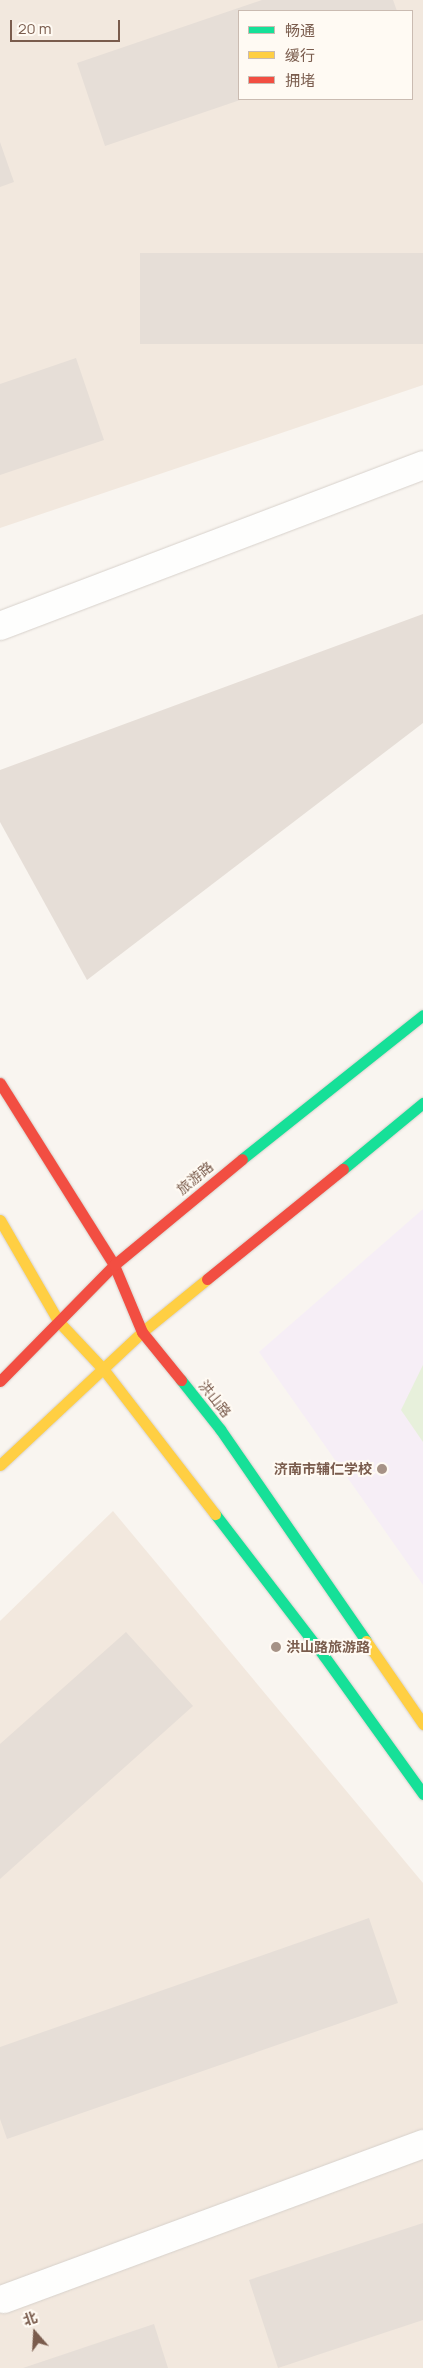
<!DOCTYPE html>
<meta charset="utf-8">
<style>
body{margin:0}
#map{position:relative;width:423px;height:2368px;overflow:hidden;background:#f9f5f0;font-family:Manrope,"Noto Sans SC",sans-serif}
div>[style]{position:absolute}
.residential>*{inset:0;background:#f2e8de}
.education>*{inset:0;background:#f6eef6}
.green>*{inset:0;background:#e7f0db}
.building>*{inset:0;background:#e6ded7;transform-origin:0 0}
.roads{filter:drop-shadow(0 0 1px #d7d1cb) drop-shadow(0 0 1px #d7d1cb)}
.street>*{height:28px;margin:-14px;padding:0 14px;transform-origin:14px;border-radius:14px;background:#fefefd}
.fast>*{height:11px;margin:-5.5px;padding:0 5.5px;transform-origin:5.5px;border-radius:5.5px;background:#16e098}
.slow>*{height:11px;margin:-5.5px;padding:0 5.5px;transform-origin:5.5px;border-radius:5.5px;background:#ffcf43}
.jam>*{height:11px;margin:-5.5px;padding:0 5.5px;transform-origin:5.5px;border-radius:5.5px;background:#f24e42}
.dots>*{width:14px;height:14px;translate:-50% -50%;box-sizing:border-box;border:2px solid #fffaf3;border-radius:50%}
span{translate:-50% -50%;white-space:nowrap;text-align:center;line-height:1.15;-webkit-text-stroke:4px #fffaf3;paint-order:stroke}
.street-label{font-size:14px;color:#7a5c4d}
.poi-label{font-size:14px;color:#7a5c4d;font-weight:700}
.right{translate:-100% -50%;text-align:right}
.left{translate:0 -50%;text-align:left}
.legend{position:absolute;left:238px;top:10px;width:175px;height:90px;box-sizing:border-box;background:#fffaf3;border:1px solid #cabbb1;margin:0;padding:6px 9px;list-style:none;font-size:15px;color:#7a5c4d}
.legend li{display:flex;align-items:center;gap:10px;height:25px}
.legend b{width:25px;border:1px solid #cabbb1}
.north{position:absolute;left:10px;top:2308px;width:50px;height:50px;-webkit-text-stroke:4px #fffaf3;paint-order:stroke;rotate:341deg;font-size:14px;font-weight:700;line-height:20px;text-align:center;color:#7a5c4d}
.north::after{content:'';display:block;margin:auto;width:18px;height:22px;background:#7a5c4d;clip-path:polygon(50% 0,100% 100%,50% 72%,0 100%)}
.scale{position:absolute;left:10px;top:20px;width:110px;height:22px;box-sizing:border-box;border:2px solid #7a5c4d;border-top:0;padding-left:6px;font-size:15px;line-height:18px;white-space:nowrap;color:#7a5c4d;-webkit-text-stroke:4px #fffaf3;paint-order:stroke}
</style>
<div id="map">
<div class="residential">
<div style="clip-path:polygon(evenodd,0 0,423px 0,423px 385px,0 528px,0 0,239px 11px,412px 11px,412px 99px,239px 99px,239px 11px)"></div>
<div style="clip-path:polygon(113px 1511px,423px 1883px,423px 2368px,0 2368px,0 1621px)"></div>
</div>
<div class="education">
<div style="clip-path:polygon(423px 1209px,423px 1585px,259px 1352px)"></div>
</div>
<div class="green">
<div style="clip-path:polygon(423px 1365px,423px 1442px,401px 1410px)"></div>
</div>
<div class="building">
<div style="clip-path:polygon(262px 0,393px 0,397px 11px,239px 11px,239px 99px,243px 99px,105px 146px,77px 63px)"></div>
<div style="clip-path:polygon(0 142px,14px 182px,0 187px)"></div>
<div style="left:423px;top:253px;width:91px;height:283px;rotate:90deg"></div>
<div style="clip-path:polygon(76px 358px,104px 440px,0 475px,0 384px)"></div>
<div style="clip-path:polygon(423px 614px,423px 723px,87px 980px,0 822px,0 770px)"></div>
<div style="clip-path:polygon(126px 1632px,193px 1706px,0 1879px,0 1744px)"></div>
<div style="clip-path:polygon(369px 1918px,398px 2003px,7px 2139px,0 2119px,0 2047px)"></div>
<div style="clip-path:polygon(423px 2223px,423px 2320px,278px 2368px,249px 2280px)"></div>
<div style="clip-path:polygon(154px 2324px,168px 2368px,23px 2368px)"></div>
</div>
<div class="roads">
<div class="street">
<div style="left:0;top:626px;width:453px;rotate:-20.8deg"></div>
<div style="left:4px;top:2299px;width:447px;rotate:-20.3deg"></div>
</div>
<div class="fast">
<div style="left:242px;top:1159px;width:231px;rotate:-38.5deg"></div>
<div style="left:343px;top:1169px;width:104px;rotate:-39.5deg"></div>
<div style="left:181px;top:1380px;width:63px;rotate:51.5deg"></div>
<div style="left:220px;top:1429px;width:257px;rotate:55.4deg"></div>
<div style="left:215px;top:1514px;width:179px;rotate:52.5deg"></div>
<div style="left:324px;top:1656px;width:170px;rotate:54.3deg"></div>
</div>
<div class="slow">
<div style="left:0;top:1220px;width:118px;rotate:60deg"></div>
<div style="left:59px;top:1322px;width:66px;rotate:46.8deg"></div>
<div style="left:104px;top:1370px;width:182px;rotate:52.4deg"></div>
<div style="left:0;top:1465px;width:195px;rotate:-43.1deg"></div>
<div style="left:142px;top:1332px;width:84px;rotate:-39.2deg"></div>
<div style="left:366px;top:1641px;width:101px;rotate:55.5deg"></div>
</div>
<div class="jam">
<div style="left:0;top:1083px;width:215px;rotate:57.9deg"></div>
<div style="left:114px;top:1265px;width:73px;rotate:67.3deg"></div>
<div style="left:142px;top:1332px;width:62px;rotate:50.9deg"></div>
<div style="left:207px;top:1279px;width:175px;rotate:-39deg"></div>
<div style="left:0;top:1381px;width:163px;rotate:-45.5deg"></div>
<div style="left:114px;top:1265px;width:166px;rotate:-39.6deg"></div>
</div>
</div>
<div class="dots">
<div style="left:382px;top:1469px;background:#a69286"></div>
<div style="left:276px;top:1647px;background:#a69286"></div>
</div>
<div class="street-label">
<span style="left:195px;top:1178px;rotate:-40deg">旅游路</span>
<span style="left:215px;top:1399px;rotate:51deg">洪山路</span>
</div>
<div class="poi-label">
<span class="right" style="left:372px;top:1469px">济南市辅仁学校</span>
<span class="left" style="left:286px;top:1647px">洪山路旅游路</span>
</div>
<ul class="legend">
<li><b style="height:6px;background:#16e098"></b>畅通</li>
<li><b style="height:6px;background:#ffcf43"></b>缓行</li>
<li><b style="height:6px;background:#f24e42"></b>拥堵</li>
</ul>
<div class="north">北</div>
<div class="scale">20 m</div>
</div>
